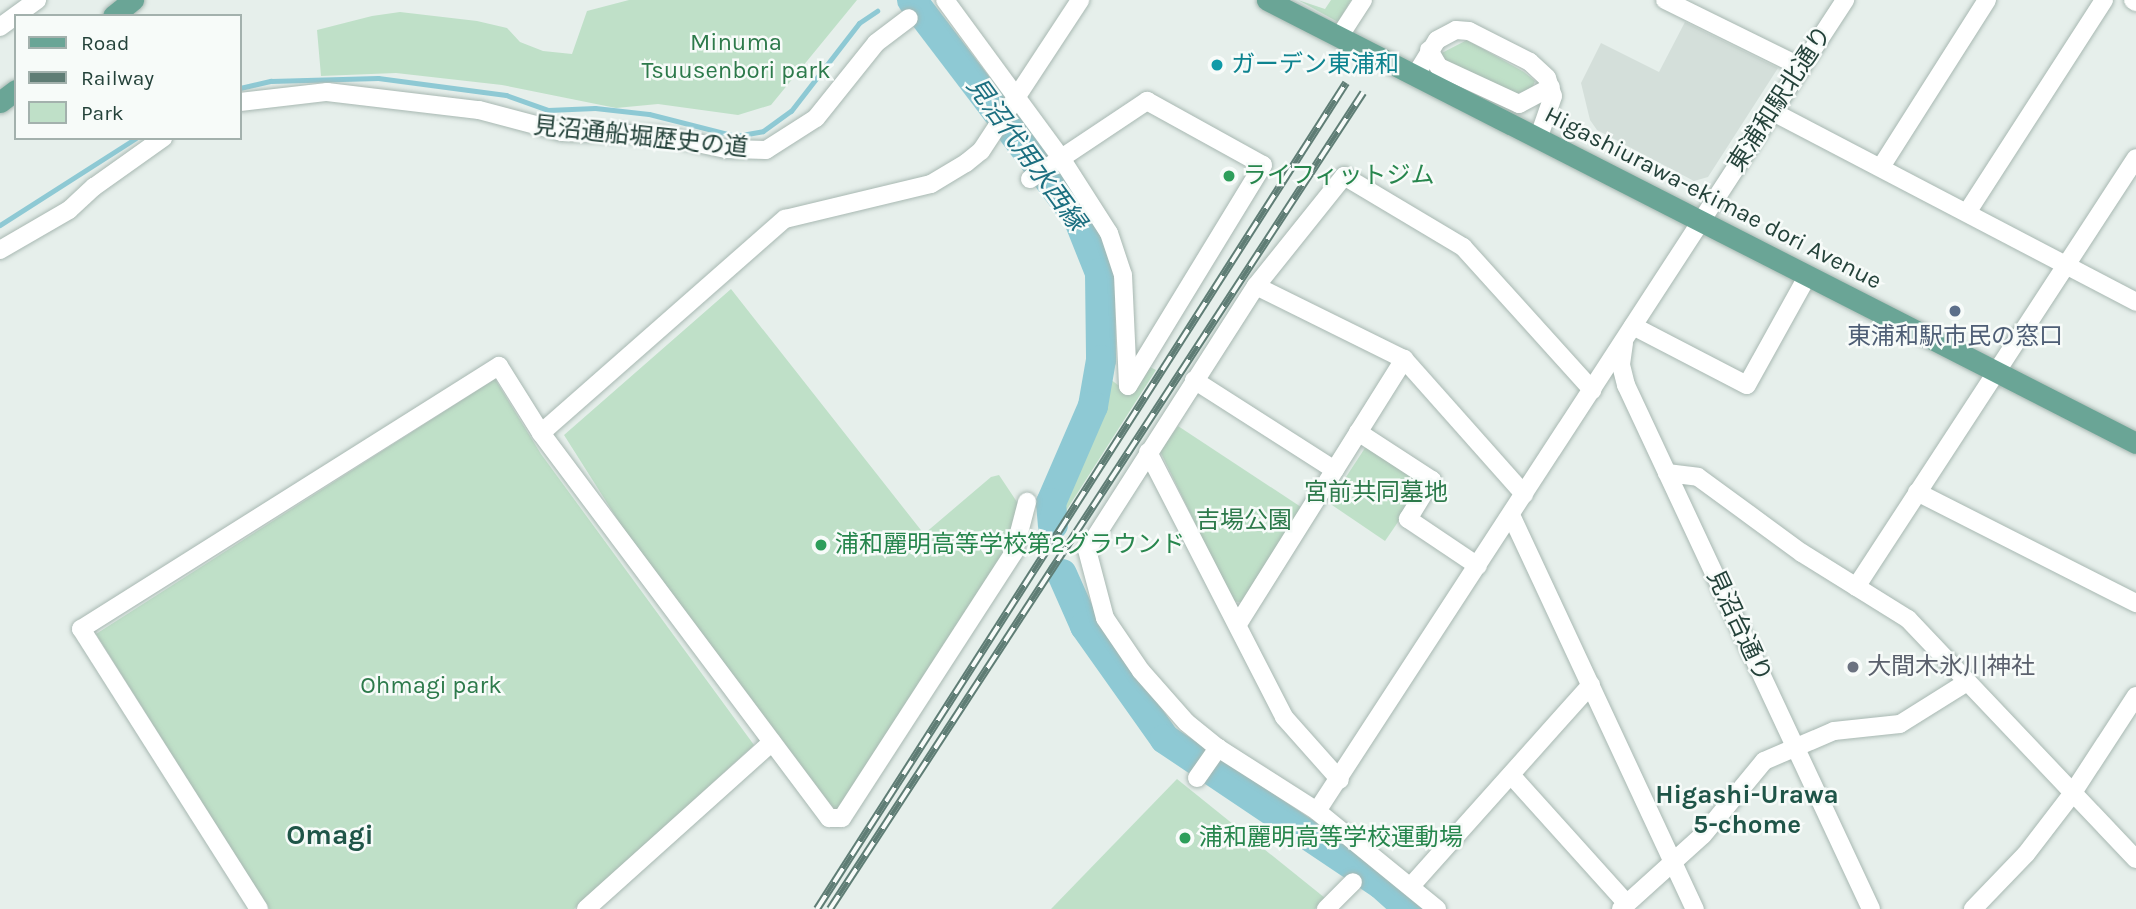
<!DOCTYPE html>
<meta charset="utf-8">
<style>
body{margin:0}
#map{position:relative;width:2136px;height:909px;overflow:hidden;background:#e6efeb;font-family:Karla,"Noto Sans JP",sans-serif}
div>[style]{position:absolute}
.built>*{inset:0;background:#d4dfda}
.green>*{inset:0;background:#bfe0c8}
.stream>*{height:5px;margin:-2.5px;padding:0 2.5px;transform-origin:2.5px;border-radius:2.5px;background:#8ec9d4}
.river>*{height:30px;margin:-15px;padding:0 15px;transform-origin:15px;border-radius:15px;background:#8ec9d4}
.roads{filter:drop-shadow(0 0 2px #a8b8b2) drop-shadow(0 0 2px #a8b8b2)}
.minor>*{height:18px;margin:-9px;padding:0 9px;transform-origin:9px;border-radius:9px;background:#fff}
.major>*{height:21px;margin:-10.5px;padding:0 10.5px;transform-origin:10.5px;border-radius:10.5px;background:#6aa596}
.rail>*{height:8px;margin-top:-4px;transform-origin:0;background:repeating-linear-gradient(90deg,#f7fbf9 0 16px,#5f7d75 0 32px);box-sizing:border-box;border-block:2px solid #5f7d75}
.dots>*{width:19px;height:19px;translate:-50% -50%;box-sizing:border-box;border:4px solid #f7fbf9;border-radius:50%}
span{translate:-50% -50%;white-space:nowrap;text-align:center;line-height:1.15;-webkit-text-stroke:5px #f7fbf9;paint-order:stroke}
.park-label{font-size:24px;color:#2d7a4b}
.culture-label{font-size:24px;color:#0d838f}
.left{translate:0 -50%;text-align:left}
.street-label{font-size:24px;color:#24423a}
.leisure-label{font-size:24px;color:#27864d}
.service-label{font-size:24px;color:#4e5e75}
.worship-label{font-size:24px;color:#5b616d}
.water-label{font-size:26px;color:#1c6f80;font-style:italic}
.neighbourhood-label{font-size:26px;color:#1f5548;font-weight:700}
.quarter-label{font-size:28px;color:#1f5548;font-weight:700}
.legend{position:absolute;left:14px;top:14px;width:228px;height:126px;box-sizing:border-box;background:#f7fbf9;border:2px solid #a3b1ad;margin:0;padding:9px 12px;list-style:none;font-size:21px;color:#24423a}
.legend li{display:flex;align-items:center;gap:14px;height:35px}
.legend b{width:35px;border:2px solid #a3b1ad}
</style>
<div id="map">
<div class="built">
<div style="clip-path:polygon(1685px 22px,1778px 68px,1708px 177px,1694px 181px,1597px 130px,1590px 120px,1581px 83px,1601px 43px,1659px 72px)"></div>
</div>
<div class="green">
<div style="clip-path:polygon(629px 0,857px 0,771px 105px,738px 115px,658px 104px,616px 108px,502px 85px,396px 73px,321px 76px,317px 30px,372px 16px,400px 12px,477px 21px,507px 28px,520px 42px,543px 51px,572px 54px,587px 11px)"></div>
<div style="clip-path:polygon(1298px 0,1325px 9px,1331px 0,1351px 0,1338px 22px)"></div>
<div style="clip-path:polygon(1467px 40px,1524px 72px,1535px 81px,1532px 89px,1508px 96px,1436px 56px)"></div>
<div style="clip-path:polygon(731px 289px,924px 534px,991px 477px,999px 475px,1019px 505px,1003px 556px,839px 809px,834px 809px,623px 528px,564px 435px)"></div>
<div style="clip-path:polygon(1150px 367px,1156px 370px,1066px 511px,1063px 504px,1094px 435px,1110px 379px,1130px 394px)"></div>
<div style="clip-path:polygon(495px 379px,541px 454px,754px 745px,574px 909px,269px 909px,96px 634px)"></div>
<div style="clip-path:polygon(1178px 426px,1304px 509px,1244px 603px,1233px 601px,1160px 451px)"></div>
<div style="clip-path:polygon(1371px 447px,1421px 479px,1422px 487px,1385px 541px,1329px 503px,1365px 448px)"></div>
<div style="clip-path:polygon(1177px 779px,1325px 898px,1315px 909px,1051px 909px)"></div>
</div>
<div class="stream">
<div style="left:240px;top:88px;width:32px;rotate:-13deg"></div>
<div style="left:271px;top:81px;width:107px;rotate:-1.6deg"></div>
<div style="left:378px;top:78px;width:129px;rotate:7.6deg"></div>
<div style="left:506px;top:95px;width:45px;rotate:19.7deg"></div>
<div style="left:548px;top:110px;width:47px;rotate:-2.4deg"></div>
<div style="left:595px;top:108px;width:54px;rotate:6.3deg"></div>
<div style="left:649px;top:114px;width:90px;rotate:14.2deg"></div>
<div style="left:736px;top:136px;width:27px;rotate:-10deg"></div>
<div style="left:763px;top:131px;width:34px;rotate:-36deg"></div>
<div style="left:791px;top:111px;width:111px;rotate:-52.3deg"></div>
<div style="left:859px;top:23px;width:22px;rotate:-34deg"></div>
<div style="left:0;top:225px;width:161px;rotate:-32.6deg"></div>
</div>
<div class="river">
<div style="left:912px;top:0;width:274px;rotate:52.7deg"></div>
<div style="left:1078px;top:218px;width:59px;rotate:68.2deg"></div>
<div style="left:1100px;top:273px;width:87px;rotate:89.3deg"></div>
<div style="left:1101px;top:360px;width:47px;rotate:99.9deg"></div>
<div style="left:1093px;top:406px;width:106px;rotate:113.4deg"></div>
<div style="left:1051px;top:503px;width:22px;rotate:85deg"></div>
<div style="left:1062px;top:574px;width:57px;rotate:66.1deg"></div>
<div style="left:1085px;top:626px;width:138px;rotate:54.7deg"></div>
<div style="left:1165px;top:739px;width:260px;rotate:33.9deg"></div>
<div style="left:1381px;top:884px;width:38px;rotate:42deg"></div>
</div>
<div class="roads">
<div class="minor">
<div style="left:945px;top:0;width:196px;rotate:53.7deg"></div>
<div style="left:1061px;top:158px;width:89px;rotate:57.4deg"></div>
<div style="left:1109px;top:233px;width:44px;rotate:71.6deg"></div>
<div style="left:1123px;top:275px;width:111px;rotate:87.4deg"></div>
<div style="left:1665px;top:0;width:152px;rotate:26.2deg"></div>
<div style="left:2133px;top:0;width:4px;rotate:34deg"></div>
<div style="left:0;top:27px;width:46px;rotate:-36.1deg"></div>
<div style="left:1339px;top:37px;width:44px;rotate:-57deg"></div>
<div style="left:1429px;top:50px;width:20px;rotate:60deg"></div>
<div style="left:1439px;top:67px;width:88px;rotate:24.8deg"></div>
<div style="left:1519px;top:104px;width:36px;rotate:-28deg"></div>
<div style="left:1415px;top:76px;width:42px;rotate:-58.6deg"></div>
<div style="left:1437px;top:40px;width:21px;rotate:-28deg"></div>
<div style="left:1456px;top:30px;width:13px;rotate:4deg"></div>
<div style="left:1469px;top:31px;width:68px;rotate:26.9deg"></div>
<div style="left:1530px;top:62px;width:23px;rotate:43deg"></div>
<div style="left:1547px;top:78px;width:19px;rotate:72deg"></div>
<div style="left:1553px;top:96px;width:46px;rotate:109.2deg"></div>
<div style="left:240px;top:102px;width:88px;rotate:-6.6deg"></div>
<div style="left:327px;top:92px;width:153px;rotate:6.8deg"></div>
<div style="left:479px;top:110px;width:86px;rotate:14.8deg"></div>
<div style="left:562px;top:132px;width:97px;rotate:1.8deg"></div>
<div style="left:659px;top:135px;width:68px;rotate:11.8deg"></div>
<div style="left:726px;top:149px;width:40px;rotate:1.4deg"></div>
<div style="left:766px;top:150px;width:59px;rotate:-32.6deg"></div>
<div style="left:816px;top:118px;width:96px;rotate:-51.3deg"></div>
<div style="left:876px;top:43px;width:41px;rotate:-37.1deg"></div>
<div style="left:1773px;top:112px;width:410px;rotate:27.6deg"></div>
<div style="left:1881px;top:167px;width:198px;rotate:-57.6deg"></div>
<div style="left:1030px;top:179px;width:141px;rotate:-33.7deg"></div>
<div style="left:1147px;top:101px;width:132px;rotate:28.9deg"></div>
<div style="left:1263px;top:165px;width:259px;rotate:121.4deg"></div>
<div style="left:1968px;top:211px;width:251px;rotate:-57.2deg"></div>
<div style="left:0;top:250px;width:80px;rotate:-30.1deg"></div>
<div style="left:69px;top:210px;width:34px;rotate:-43deg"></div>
<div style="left:94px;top:187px;width:85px;rotate:-35.4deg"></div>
<div style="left:1256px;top:286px;width:165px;rotate:26.3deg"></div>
<div style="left:1404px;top:359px;width:181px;rotate:48.4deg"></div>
<div style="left:1633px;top:326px;width:128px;rotate:27.4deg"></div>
<div style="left:1747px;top:385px;width:126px;rotate:-61deg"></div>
<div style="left:1624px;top:343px;width:22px;rotate:98deg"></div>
<div style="left:1621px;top:365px;width:21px;rotate:76deg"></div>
<div style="left:1626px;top:385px;width:578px;rotate:64.94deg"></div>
<div style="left:1194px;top:380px;width:167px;rotate:32.6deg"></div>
<div style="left:1358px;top:432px;width:88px;rotate:33deg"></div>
<div style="left:1432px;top:480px;width:46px;rotate:121.6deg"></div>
<div style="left:1408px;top:519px;width:84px;rotate:33.9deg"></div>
<div style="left:541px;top:433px;width:325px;rotate:-41.3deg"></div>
<div style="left:785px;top:219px;width:150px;rotate:-13.5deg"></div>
<div style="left:931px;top:184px;width:41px;rotate:-31deg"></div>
<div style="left:966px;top:163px;width:19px;rotate:-39deg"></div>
<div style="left:981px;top:151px;width:181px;rotate:-56.7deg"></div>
<div style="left:1148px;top:452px;width:298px;rotate:62.8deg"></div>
<div style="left:1284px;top:717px;width:84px;rotate:48.4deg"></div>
<div style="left:1667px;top:473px;width:31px;rotate:7deg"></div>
<div style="left:1698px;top:477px;width:129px;rotate:36.2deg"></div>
<div style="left:1802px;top:553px;width:125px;rotate:31.9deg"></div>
<div style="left:1908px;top:619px;width:331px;rotate:46.5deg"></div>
<div style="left:1917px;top:492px;width:246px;rotate:26.9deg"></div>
<div style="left:1511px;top:515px;width:435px;rotate:65deg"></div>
<div style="left:1856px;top:587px;width:512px;rotate:-56.87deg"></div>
<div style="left:1238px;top:624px;width:313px;rotate:-57.9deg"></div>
<div style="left:1511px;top:775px;width:173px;rotate:48deg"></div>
<div style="left:1197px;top:778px;width:37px;rotate:-55deg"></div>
<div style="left:1317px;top:811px;width:968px;rotate:-56.93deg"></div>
<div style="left:1411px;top:886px;width:270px;rotate:-48.2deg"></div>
<div style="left:259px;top:909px;width:332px;rotate:-122.4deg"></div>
<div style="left:81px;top:629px;width:494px;rotate:-32.2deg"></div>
<div style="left:499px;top:366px;width:79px;rotate:57.9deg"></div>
<div style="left:541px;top:433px;width:481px;rotate:53.2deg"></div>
<div style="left:829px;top:818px;width:13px"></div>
<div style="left:842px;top:818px;width:317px;rotate:-57.1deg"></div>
<div style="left:1014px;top:552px;width:52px;rotate:-75.4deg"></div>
<div style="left:586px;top:909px;width:250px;rotate:-41.9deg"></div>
<div style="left:1326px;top:909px;width:38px;rotate:-45deg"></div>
<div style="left:1437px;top:909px;width:155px;rotate:-140.8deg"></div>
<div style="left:1317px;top:811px;width:117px;rotate:-147.5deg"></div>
<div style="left:1218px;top:748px;width:41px;rotate:-140.9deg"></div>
<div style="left:1186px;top:722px;width:68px;rotate:-131.4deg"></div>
<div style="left:1141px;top:671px;width:64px;rotate:-124.2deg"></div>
<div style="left:1105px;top:618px;width:70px;rotate:-104.8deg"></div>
<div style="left:1087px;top:550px;width:313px;rotate:-57.4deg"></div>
<div style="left:1256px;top:286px;width:141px;rotate:-51.3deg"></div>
<div style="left:1344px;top:176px;width:139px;rotate:30.8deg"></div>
<div style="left:1463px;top:247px;width:193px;rotate:47.9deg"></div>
<div style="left:1621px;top:909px;width:110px;rotate:-42.1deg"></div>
<div style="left:1703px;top:835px;width:96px;rotate:-50.5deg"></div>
<div style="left:1764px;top:761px;width:76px;rotate:-23.2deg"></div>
<div style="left:1834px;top:731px;width:66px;rotate:-6.1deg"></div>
<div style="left:1900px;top:724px;width:79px;rotate:-32.1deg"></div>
<div style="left:1973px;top:909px;width:76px;rotate:-46.1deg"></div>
<div style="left:2026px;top:854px;width:76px;rotate:-52.5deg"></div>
<div style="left:2072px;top:794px;width:117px;rotate:-56.9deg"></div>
</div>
<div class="major">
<div style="left:1267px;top:0;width:975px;rotate:27.01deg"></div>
<div style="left:113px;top:16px;width:26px;rotate:-39deg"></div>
<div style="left:0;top:102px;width:20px;rotate:-37deg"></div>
</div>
</div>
<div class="rail">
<div style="left:817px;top:909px;width:981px;rotate:-57.36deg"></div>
<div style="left:830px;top:909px;width:975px;rotate:-56.85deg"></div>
</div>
<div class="dots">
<div style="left:1217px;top:65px;background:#0f9aa8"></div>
<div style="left:1229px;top:176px;background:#2e9e5b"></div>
<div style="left:1955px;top:311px;background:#5c6f8a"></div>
<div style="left:821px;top:545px;background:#2e9e5b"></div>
<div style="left:1853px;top:667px;background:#6b7280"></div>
<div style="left:1185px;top:838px;background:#2e9e5b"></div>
</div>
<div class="park-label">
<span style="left:736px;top:57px">Minuma<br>Tsuusenbori park</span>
<span style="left:1376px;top:493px">宮前共同墓地</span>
<span style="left:1244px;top:521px">吉場公園</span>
<span style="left:431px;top:686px">Ohmagi park</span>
</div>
<div class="culture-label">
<span class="left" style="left:1231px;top:65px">ガーデン東浦和</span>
</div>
<div class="street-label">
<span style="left:1780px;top:99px;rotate:-57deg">東浦和駅北通り</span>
<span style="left:641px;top:137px;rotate:6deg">見沼通船堀歴史の道</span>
<span style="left:1713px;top:198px;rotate:27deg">Higashiurawa-ekimae dori Avenue</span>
<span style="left:1739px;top:626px;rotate:65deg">見沼台通り</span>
</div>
<div class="leisure-label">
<span class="left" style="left:1243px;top:176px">ライフィットジム</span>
<span class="left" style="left:835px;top:545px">浦和麗明高等学校第2グラウンド</span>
<span class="left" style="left:1199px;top:838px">浦和麗明高等学校運動場</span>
</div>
<div class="service-label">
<span style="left:1955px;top:337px">東浦和駅市民の窓口</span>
</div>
<div class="worship-label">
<span class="left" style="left:1867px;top:667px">大間木氷川神社</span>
</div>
<div class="water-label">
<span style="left:1026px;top:154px;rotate:54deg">見沼代用水西縁</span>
</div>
<div class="neighbourhood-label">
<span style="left:1747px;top:810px">Higashi-Urawa<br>5-chome</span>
</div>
<div class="quarter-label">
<span style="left:330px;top:835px">Omagi</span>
</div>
<ul class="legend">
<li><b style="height:9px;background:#6aa596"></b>Road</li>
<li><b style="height:9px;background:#5f7d75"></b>Railway</li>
<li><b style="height:19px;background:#bfe0c8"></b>Park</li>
</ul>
</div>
